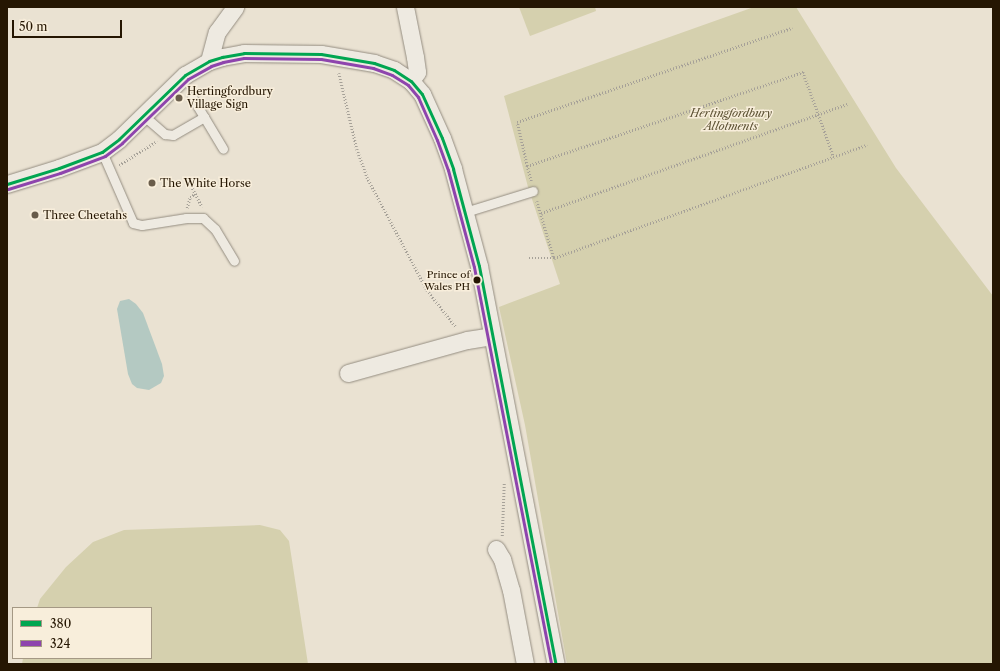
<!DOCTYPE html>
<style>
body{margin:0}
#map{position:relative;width:1000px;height:671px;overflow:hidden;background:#eae2d2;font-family:"Libre Caslon Text",serif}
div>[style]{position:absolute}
.green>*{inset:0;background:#d5d0ae}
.water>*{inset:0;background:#b4c9c2}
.path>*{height:2.5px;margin-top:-1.25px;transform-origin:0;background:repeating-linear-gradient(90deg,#a6a198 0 1px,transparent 0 3px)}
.roads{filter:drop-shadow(0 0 1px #948d81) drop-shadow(0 0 1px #948d81)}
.lane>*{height:9px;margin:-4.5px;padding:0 4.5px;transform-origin:4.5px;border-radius:4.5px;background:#eeeae1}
.street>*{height:17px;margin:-8.5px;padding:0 8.5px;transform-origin:8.5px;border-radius:8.5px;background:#eeeae1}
.bus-1>*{height:3px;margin:-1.5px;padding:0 1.5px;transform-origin:1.5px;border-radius:1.5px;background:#00a651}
.bus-2>*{height:3px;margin:-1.5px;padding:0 1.5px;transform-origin:1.5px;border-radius:1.5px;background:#8e44ad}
.dots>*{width:11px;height:11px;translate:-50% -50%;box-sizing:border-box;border:2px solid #f8eedb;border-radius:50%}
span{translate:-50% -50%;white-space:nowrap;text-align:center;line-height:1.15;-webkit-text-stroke:3px #f8eedb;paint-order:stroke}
.bus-label{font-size:10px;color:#251602}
.right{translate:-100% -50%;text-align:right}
.poi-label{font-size:11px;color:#251602}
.left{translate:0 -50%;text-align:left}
.park-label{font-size:11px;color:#5d5234;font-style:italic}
.frame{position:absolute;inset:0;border:8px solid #251602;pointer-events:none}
.legend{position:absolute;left:12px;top:607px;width:140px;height:52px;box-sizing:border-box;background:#f8eedb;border:1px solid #a49884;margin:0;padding:5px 7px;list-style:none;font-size:12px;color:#251602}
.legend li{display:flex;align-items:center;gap:8px;height:20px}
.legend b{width:20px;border:1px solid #a49884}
.scale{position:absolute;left:12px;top:20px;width:110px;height:18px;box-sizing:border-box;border:2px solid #251602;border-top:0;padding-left:5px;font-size:12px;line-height:14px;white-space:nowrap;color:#251602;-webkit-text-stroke:3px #f8eedb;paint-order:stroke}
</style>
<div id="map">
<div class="green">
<div style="clip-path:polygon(519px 7px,595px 7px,596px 11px,530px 36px)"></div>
<div style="clip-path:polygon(754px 7px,796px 7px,896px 168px,993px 296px,993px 664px,567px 664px,525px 425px,499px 307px,560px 284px,528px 187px,504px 96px)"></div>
<div style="clip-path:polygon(260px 525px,280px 530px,289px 541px,308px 664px,22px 664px,23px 658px,151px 658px,151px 608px,37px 608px,40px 599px,66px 567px,93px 542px,124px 530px)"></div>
</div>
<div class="water">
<div style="clip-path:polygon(129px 299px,136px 304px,143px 313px,162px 364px,164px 376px,161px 383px,149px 390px,137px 388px,132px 384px,128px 374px,117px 309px,120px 301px)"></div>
</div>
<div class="path">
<div style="left:339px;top:73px;width:78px;rotate:76.7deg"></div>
<div style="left:357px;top:149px;width:30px;rotate:70deg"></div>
<div style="left:367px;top:177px;width:128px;rotate:62deg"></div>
<div style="left:427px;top:290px;width:47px;rotate:51.9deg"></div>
<div style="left:119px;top:165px;width:45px;rotate:-32.3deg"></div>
<div style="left:527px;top:166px;width:45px;rotate:-102.8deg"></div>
<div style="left:517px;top:122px;width:291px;rotate:-18.9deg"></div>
<div style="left:531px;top:181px;width:16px;rotate:-105deg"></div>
<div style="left:527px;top:166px;width:292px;rotate:-18.8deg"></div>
<div style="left:803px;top:72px;width:90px;rotate:70deg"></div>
<div style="left:190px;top:183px;width:27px;rotate:63deg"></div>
<div style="left:537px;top:201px;width:59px;rotate:73.4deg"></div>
<div style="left:187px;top:208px;width:11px;rotate:-75deg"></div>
<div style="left:190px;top:197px;width:6px;rotate:-31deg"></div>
<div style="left:541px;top:213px;width:325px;rotate:-19.6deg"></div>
<div style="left:529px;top:258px;width:25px"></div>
<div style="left:554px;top:258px;width:333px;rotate:-19.9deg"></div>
<div style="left:502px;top:536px;width:53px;rotate:-87.8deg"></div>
</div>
<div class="roads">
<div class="lane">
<div style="left:192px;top:97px;width:23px;rotate:59deg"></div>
<div style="left:144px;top:116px;width:28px;rotate:41deg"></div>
<div style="left:165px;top:134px;width:8px;rotate:7deg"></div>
<div style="left:173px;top:135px;width:36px;rotate:-30deg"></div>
<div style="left:204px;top:117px;width:37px;rotate:59deg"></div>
<div style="left:102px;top:152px;width:77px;rotate:66.4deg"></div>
<div style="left:133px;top:223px;width:9px;rotate:13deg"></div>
<div style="left:142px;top:225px;width:45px;rotate:-9deg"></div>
<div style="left:186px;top:218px;width:17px"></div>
<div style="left:203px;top:218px;width:16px;rotate:43deg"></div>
<div style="left:215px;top:229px;width:37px;rotate:59deg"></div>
<div style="left:465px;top:212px;width:71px;rotate:-17.2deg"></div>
</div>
<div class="street">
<div style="left:405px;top:7px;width:51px;rotate:78.7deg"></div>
<div style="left:415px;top:57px;width:15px;rotate:82deg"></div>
<div style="left:417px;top:72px;width:11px;rotate:124deg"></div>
<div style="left:209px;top:61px;width:30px;rotate:-75deg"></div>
<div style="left:217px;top:32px;width:31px;rotate:-54deg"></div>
<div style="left:7px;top:184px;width:54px;rotate:-17.1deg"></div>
<div style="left:59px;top:168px;width:46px;rotate:-20.4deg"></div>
<div style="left:102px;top:152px;width:21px;rotate:-37deg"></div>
<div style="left:119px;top:139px;width:92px;rotate:-44.1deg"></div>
<div style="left:185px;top:75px;width:28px;rotate:-30deg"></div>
<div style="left:209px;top:61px;width:14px;rotate:-17deg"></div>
<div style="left:222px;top:57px;width:22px;rotate:-10deg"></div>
<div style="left:244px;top:53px;width:77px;rotate:0.7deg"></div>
<div style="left:321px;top:54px;width:54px;rotate:9.6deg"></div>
<div style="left:374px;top:63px;width:21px;rotate:19deg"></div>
<div style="left:394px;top:70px;width:20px;rotate:33deg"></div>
<div style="left:411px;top:81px;width:17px;rotate:50deg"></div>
<div style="left:422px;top:94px;width:48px;rotate:65.6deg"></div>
<div style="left:442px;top:138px;width:33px;rotate:70deg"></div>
<div style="left:453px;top:169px;width:100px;rotate:75deg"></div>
<div style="left:479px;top:266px;width:405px;rotate:79.1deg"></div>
<div style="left:348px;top:373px;width:123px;rotate:-15.5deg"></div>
<div style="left:467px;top:340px;width:25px;rotate:-9deg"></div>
<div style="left:496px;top:549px;width:12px;rotate:59deg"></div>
<div style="left:502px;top:559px;width:32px;rotate:74deg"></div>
<div style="left:511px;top:590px;width:75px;rotate:79.3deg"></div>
</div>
</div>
<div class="bus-1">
<div style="left:7px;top:184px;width:54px;rotate:-17.1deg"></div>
<div style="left:59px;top:168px;width:46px;rotate:-20.4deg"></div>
<div style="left:102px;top:152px;width:21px;rotate:-37deg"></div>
<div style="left:119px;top:139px;width:92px;rotate:-44.1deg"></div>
<div style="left:185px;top:75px;width:28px;rotate:-30deg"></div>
<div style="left:209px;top:61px;width:14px;rotate:-17deg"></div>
<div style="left:222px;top:57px;width:22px;rotate:-10deg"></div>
<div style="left:244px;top:53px;width:77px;rotate:0.7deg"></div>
<div style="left:321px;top:54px;width:54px;rotate:9.6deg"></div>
<div style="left:374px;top:63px;width:21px;rotate:19deg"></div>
<div style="left:394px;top:70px;width:20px;rotate:33deg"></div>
<div style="left:411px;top:81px;width:17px;rotate:50deg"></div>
<div style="left:422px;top:94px;width:48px;rotate:65.6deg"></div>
<div style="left:442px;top:138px;width:33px;rotate:70deg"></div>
<div style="left:453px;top:169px;width:100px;rotate:75deg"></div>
<div style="left:479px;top:266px;width:405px;rotate:79.1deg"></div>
</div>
<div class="bus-2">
<div style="left:8px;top:189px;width:54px;rotate:-17.1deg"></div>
<div style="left:60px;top:173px;width:48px;rotate:-20.7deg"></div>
<div style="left:105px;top:156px;width:21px;rotate:-37deg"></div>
<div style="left:122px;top:143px;width:92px;rotate:-44.1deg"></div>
<div style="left:188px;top:79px;width:26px;rotate:-29deg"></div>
<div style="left:211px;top:66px;width:13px;rotate:-18deg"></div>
<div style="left:223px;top:62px;width:21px;rotate:-11deg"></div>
<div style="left:244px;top:58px;width:77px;rotate:0.7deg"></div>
<div style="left:321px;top:59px;width:53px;rotate:9.8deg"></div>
<div style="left:373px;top:68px;width:20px;rotate:20deg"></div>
<div style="left:392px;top:75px;width:19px;rotate:32deg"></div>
<div style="left:408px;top:85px;width:16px;rotate:50deg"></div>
<div style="left:418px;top:97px;width:47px;rotate:66.2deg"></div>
<div style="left:437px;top:140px;width:32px;rotate:70deg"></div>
<div style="left:448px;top:170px;width:100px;rotate:75deg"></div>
<div style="left:474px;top:267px;width:404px;rotate:79deg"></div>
</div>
<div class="dots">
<div style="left:179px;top:98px;background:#6a5d4b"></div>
<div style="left:152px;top:183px;background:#6a5d4b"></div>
<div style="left:35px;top:215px;background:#6a5d4b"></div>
<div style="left:477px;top:280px;background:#251602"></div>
</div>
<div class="bus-label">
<span class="right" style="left:470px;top:280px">Prince of<br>Wales PH</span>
</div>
<div class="poi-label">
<span class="left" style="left:187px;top:98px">Hertingfordbury<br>Village Sign</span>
<span class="left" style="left:160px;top:183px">The White Horse</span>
<span class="left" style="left:43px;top:215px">Three Cheetahs</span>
</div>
<div class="park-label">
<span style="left:731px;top:120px">Hertingfordbury<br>Allotments</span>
</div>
<div class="frame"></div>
<ul class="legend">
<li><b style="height:5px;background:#00a651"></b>380</li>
<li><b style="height:5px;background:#8e44ad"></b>324</li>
</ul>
<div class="scale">50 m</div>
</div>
